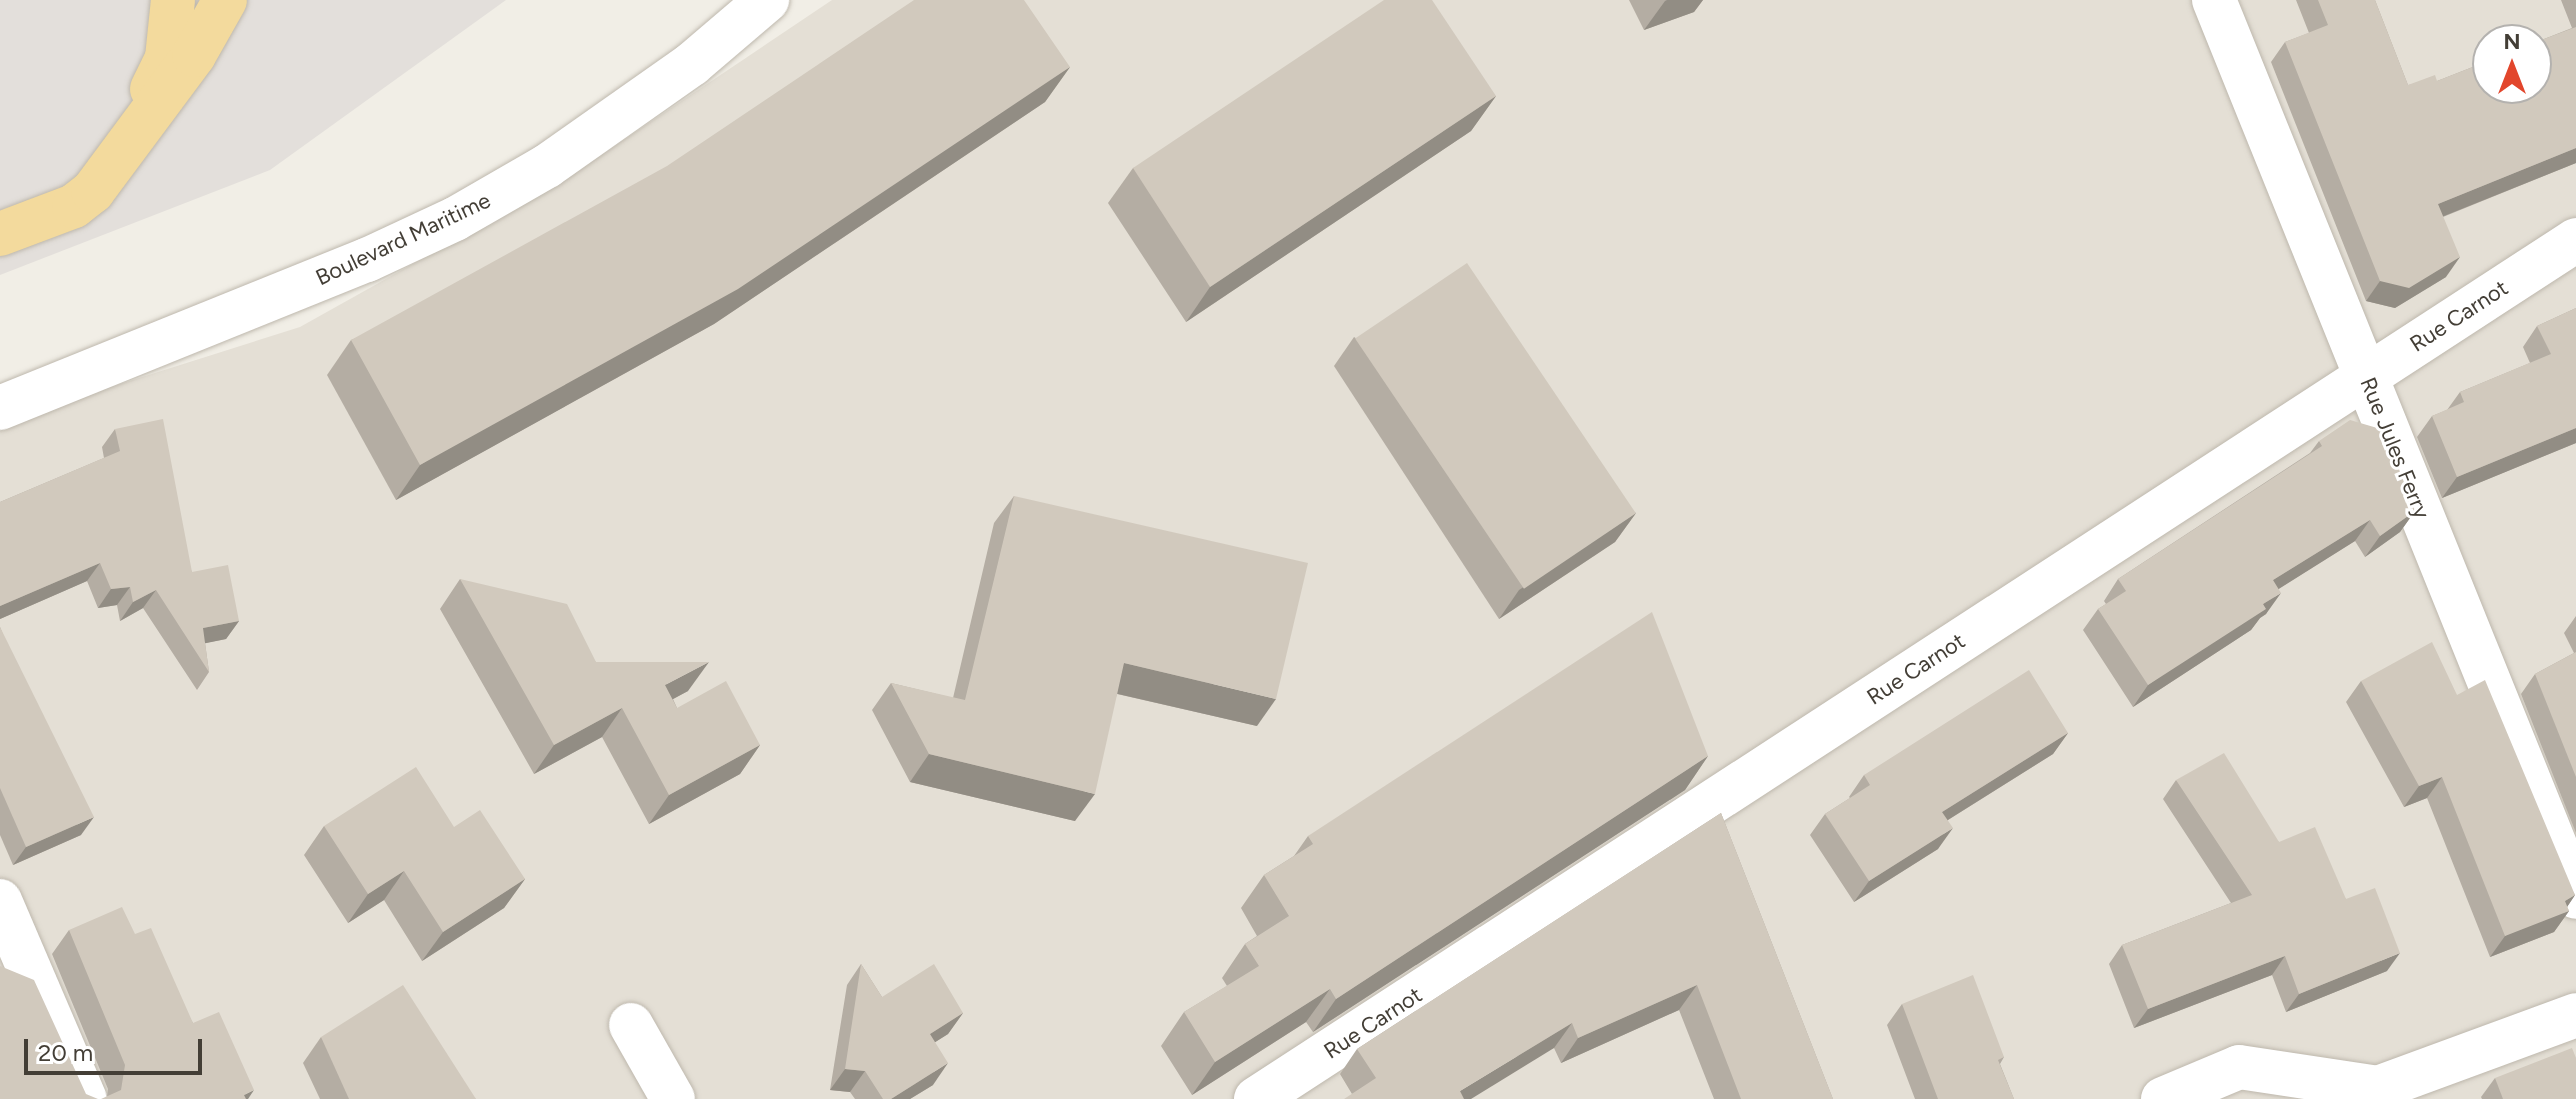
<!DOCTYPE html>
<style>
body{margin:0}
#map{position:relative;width:2576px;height:1099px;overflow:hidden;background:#f1eee6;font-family:Figtree,sans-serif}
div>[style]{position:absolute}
.residential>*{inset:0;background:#e4dfd5}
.industrial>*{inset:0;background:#e3dfdb}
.roads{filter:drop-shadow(0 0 2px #beb8ad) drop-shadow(0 0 2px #beb8ad)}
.minor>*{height:44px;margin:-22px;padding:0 22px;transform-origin:22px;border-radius:22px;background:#fff}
.major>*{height:44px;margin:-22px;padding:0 22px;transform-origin:22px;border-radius:22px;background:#f3da9d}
.wall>*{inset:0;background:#b4ada3}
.shaded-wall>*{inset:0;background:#928d84}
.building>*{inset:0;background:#d1c9bd;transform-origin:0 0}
span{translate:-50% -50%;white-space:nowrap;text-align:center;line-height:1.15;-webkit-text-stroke:6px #fff;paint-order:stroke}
.street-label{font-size:22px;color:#433e36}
.north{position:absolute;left:2472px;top:24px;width:80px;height:80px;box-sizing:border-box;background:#fff;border:2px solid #b4b2af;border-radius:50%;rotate:0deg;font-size:22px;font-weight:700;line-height:32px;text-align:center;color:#433e36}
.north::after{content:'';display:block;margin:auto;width:28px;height:36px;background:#e2462c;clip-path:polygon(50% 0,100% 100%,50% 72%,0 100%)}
.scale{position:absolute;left:24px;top:1039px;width:178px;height:36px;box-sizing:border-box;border:4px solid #433e36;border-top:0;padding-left:10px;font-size:24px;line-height:28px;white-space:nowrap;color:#433e36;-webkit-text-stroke:6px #fff;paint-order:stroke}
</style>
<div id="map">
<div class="residential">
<div style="clip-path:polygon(evenodd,832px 0,2576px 0,2576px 1099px,0 1099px,0 422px,300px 327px,570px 176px,832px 0,2488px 40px,2536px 40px,2536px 88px,2488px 88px,2488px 40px)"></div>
</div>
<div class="industrial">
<div style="clip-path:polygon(0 0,506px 0,270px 170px,0 275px)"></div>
</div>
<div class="roads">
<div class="minor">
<div style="left:2214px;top:0;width:967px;rotate:68.02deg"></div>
<div style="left:0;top:408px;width:396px;rotate:-22deg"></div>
<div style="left:367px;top:260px;width:97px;rotate:-25deg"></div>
<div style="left:455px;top:219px;width:106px;rotate:-29.9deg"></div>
<div style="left:547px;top:166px;width:177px;rotate:-35.1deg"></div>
<div style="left:692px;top:64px;width:99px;rotate:-40.5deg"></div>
<div style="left:0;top:901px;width:215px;rotate:66.8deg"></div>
<div style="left:631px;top:1025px;width:85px;rotate:60.4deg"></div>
<div style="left:1256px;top:1099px;width:1575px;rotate:-33.05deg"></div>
<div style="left:2163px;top:1099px;width:82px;rotate:-22.8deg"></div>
<div style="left:2239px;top:1067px;width:141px;rotate:8.6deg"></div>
<div style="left:2378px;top:1088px;width:211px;rotate:-20.2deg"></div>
</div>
<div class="major">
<div style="left:152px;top:89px;width:34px;rotate:-64deg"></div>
<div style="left:167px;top:58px;width:58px;rotate:-84.1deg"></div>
<div style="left:0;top:234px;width:79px;rotate:-20.7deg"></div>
<div style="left:74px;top:206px;width:24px;rotate:-38deg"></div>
<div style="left:93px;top:191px;width:169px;rotate:-53.4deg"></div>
<div style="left:194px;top:55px;width:63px;rotate:-60.6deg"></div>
</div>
</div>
<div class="wall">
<div style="clip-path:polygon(1629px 0,1703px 0,1694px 12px,1644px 30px)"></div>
<div style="clip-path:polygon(2296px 0,2375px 0,2408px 85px,2437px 81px,2572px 28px,2561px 0,2576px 0,2576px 163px,2443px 217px,2446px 277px,2395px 308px,2366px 301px,2271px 62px,2285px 42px,2309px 33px)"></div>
<div style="clip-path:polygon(1070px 67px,1045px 102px,714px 324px,396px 500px,327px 375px,351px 340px)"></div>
<div style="clip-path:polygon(1496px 96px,1471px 131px,1186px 322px,1108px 203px,1133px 168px)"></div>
<div style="clip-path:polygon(2576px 308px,2576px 443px,2442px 498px,2417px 437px,2432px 416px,2447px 410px,2460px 392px,2530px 363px,2523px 347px,2537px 326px)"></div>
<div style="clip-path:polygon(1354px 337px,1636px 513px,1615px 542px,1499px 619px,1334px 366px)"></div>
<div style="clip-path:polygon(115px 429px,192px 572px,239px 621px,226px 639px,205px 643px,209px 672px,197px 690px,143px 608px,120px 621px,117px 605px,98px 608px,87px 581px,0 619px,0 502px,104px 458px,102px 447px)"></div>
<div style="clip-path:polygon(2319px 441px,2415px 511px,2400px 532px,2365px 557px,2355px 541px,2278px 589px,2266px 614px,2260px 618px,2251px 630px,2133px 707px,2083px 630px,2098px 609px,2106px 604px,2104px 601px,2118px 579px,2310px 453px)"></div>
<div style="clip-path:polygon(1014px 496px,1257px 726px,1117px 694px,1075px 821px,910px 782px,872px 710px,891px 683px,953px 698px,994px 523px)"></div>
<div style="clip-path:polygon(460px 579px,596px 662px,688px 691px,673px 699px,677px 708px,760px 745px,740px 774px,649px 824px,602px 737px,534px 774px,440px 609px)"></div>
<div style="clip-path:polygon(2576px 616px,2576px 833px,2521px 694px,2535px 674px,2574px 653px,2564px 633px)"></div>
<div style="clip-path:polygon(0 627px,81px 835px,13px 865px,0 835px)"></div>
<div style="clip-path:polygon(2361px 681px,2457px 695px,2575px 895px,2567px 907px,2569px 911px,2554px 932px,2490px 957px,2427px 798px,2404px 807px,2346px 702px)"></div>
<div style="clip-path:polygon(2068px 733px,2053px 754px,1948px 820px,1938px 849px,1854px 902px,1810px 835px,1825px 814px,1850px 798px,1849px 797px,1864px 775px)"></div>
<div style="clip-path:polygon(1708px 756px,1685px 790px,1313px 1032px,1306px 1022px,1192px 1095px,1161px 1046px,1184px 1012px,1227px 986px,1222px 978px,1245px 944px,1257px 936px,1241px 908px,1264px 875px,1294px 856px,1308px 836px)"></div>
<div style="clip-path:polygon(2176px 780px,2279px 842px,2346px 899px,2387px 971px,2286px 1012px,2272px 975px,2134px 1028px,2109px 964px,2122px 945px,2231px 903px,2163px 799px)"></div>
<div style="clip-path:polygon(1721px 813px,1833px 1099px,1714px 1099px,1679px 1010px,1561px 1063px,1554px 1048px,1352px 1094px,1340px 1074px,1357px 1049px)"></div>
<div style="clip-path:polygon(324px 826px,454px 827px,525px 879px,504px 908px,422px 961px,384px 900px,348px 923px,304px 855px)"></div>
<div style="clip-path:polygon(69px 930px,135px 934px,193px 1023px,248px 1099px,107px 1097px,108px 1089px,52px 954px)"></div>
<div style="clip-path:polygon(861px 964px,882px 997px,963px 1013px,948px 1034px,935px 1042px,933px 1085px,910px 1099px,855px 1099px,850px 1092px,830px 1090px,847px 985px)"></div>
<div style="clip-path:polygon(1902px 1004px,2004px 1057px,2000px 1064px,2014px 1099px,1915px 1099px,1887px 1025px)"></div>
<div style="clip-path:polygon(321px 1037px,476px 1099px,320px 1099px,303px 1063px)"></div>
<div style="clip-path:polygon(2495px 1078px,2576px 1099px,2482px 1099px,2481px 1097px)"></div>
</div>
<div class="shaded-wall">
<div style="clip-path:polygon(1667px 0,1703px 0,1694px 12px,1644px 30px,1665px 1px)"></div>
<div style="clip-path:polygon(1070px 67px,1045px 102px,714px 324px,396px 500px,420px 465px)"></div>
<div style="clip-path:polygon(1496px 96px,1471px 131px,1186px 322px,1210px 287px)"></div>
<div style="clip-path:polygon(2576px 148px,2576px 163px,2424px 224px,2438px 204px)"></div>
<div style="clip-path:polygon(2460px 257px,2446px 277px,2395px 308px,2366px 301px,2380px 281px)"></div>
<div style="clip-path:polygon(2576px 428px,2576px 443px,2442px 498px,2457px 477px)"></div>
<div style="clip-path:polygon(2415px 511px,2400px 532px,2365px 557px,2380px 536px)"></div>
<div style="clip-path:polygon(1636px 513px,1615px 542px,1499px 619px,1519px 590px)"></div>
<div style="clip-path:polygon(2370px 520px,2355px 541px,2258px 602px,2273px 580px)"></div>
<div style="clip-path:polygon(100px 563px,87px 581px,0 619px,0 606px)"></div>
<div style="clip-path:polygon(130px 587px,117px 605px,98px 608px,111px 589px)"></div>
<div style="clip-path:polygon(156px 590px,143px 608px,120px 621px,133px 602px)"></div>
<div style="clip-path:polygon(2281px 593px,2266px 614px,2260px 618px,2251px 630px,2133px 707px,2148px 685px,2263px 604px)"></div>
<div style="clip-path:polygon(239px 621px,226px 639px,192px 646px,203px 628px)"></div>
<div style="clip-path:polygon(709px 662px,688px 691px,645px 714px,665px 685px)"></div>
<div style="clip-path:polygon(1124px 663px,1276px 699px,1257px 726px,1105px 691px)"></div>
<div style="clip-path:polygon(622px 708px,602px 737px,534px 774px,554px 745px)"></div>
<div style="clip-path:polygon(2068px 733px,2053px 754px,1927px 833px,1942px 812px)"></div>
<div style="clip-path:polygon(760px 745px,740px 774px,649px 824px,669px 795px)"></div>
<div style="clip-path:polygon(929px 754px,1095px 794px,1075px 821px,910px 782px)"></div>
<div style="clip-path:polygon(1708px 756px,1685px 790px,1313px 1032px,1336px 999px)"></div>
<div style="clip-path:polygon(2442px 777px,2427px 798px,2404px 807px,2419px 786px)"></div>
<div style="clip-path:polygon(94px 817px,81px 835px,13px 865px,26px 847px)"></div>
<div style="clip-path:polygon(1953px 828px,1938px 849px,1854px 902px,1869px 881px)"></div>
<div style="clip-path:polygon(404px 871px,384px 900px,348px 923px,368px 894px)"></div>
<div style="clip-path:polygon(525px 879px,504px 908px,422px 961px,443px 932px)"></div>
<div style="clip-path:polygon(2575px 895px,2563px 913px,2569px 911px,2554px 932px,2490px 957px,2505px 936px)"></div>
<div style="clip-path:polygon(2400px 953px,2387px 971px,2286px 1012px,2299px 994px)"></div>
<div style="clip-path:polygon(2285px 956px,2272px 975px,2134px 1028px,2148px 1009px)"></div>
<div style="clip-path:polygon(1697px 985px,1679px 1010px,1561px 1063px,1578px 1038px)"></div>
<div style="clip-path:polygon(1330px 989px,1306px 1022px,1192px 1095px,1215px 1062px)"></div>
<div style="clip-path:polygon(963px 1013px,948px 1034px,915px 1055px,930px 1034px)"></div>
<div style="clip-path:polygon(1572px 1023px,1554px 1048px,1471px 1099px,1454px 1099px,1460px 1091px)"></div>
<div style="clip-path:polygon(948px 1063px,933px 1085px,910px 1099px,891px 1099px)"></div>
<div style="clip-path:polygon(845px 1069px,865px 1071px,850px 1092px,830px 1090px)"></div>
<div style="clip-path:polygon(254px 1090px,248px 1099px,241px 1099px,244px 1095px)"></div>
</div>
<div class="building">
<div style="clip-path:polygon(914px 0,1024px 0,1070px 67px,738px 289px,420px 465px,351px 340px,667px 166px)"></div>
<div style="clip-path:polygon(1384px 0,1432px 0,1496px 96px,1210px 287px,1133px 168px)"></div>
<div style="clip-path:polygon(2318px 0,2375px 0,2408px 85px,2435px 75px,2437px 81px,2488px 61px,2488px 88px,2536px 88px,2536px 42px,2576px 27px,2576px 148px,2438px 204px,2460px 257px,2409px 288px,2380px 281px,2285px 42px,2328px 25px)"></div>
<div style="left:1467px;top:263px;width:302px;height:135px;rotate:56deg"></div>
<div style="clip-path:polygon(2576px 308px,2576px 428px,2457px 477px,2432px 416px,2464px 402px,2460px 392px,2551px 354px,2537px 326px)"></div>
<div style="clip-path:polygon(163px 419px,192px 572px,228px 565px,239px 621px,203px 628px,209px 672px,156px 590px,133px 602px,130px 587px,111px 589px,100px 563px,0 606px,0 502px,120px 451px,115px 429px)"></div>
<div style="clip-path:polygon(2350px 420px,2384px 430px,2415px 511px,2380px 536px,2370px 520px,2273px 580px,2281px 593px,2263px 604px,2266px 609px,2148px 685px,2098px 609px,2126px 591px,2118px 579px,2322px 446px,2319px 441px)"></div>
<div style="clip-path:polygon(1014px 496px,1308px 563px,1276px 699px,1124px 663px,1095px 794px,929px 754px,891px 683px,965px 700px)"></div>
<div style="clip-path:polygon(460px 579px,567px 604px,596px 662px,709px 662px,665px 685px,677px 708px,726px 681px,760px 745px,669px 795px,622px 708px,554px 745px)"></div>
<div style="clip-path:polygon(1652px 612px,1708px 756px,1336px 999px,1330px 989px,1215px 1062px,1184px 1012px,1259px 966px,1245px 944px,1289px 916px,1264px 875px,1313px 844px,1308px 836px)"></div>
<div style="clip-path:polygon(0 627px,94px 817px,26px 847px,0 788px)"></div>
<div style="clip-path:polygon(2432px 642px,2457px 695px,2485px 680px,2575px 895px,2565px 901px,2569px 911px,2505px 936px,2442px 777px,2419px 786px,2361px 681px)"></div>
<div style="clip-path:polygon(2576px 652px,2576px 777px,2535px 674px)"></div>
<div style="clip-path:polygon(2029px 670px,2068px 733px,1942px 812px,1953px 828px,1869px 881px,1825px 814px,1870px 785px,1864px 775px)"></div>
<div style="clip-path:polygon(2224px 753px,2279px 842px,2315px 827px,2346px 899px,2375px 888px,2400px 953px,2299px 994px,2285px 956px,2148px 1009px,2122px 945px,2252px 895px,2176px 780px)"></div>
<div style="clip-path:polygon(416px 767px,454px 827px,480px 810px,525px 879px,443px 932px,404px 871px,368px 894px,324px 826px)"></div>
<div style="clip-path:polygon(1721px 813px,1833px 1099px,1741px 1099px,1697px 985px,1578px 1038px,1572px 1023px,1460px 1091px,1464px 1099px,1344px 1099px,1376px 1078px,1357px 1049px)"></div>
<div style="clip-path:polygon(122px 907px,135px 934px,151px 928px,193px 1023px,219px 1012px,254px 1090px,244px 1095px,246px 1099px,101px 1099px,121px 1090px,125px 1065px,69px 930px)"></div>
<div style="clip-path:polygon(861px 964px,882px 997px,934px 964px,963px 1013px,930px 1034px,948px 1063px,891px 1099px,883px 1099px,865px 1071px,845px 1069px)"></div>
<div style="clip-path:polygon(0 966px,34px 980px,86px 1094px,98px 1099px,0 1099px)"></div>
<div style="clip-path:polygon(1973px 975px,2004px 1057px,1998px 1060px,2014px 1099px,1938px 1099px,1902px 1004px)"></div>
<div style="clip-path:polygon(403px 985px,476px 1099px,349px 1099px,321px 1037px)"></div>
<div style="clip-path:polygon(2572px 1048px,2576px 1058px,2576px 1099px,2503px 1099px,2495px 1078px)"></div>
</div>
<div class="street-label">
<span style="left:403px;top:239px;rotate:-25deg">Boulevard Maritime</span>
<span style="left:2459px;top:316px;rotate:-33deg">Rue Carnot</span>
<span style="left:2395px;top:448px;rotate:68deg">Rue Jules Ferry</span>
<span style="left:1916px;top:669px;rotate:-33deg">Rue Carnot</span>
<span style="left:1373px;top:1023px;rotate:-33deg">Rue Carnot</span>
</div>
<div class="north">N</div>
<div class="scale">20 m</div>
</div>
